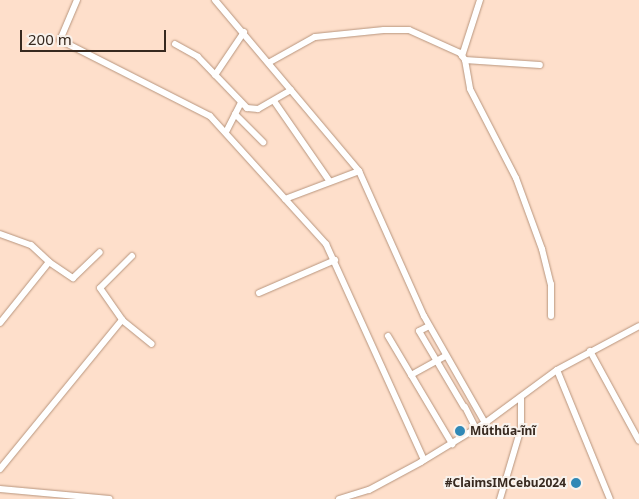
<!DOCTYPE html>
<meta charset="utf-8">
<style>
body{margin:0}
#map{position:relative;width:639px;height:499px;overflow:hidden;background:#fedfcb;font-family:"Noto Sans",sans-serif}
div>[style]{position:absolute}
.roads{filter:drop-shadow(0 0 1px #b8957d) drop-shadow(0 0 1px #b8957d)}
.minor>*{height:6px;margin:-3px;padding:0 3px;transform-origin:3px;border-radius:3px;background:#fff}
.dots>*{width:14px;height:14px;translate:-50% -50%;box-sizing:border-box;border:2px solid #f9f2ec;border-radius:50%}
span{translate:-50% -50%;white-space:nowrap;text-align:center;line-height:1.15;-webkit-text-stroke:4px #f9f2ec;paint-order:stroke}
.poi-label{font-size:12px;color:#37291f;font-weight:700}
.left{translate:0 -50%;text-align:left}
.right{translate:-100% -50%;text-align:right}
.scale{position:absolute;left:20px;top:30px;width:146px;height:22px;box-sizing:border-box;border:2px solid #37291f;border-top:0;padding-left:6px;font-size:15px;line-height:18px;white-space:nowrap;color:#37291f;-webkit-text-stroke:4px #f9f2ec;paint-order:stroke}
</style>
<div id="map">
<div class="roads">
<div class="minor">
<div style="left:77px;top:0;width:43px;rotate:113deg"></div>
<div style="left:60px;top:40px;width:168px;rotate:26.9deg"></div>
<div style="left:210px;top:116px;width:173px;rotate:47.8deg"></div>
<div style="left:326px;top:244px;width:237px;rotate:65.6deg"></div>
<div style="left:215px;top:0;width:224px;rotate:49.9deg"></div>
<div style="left:359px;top:171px;width:159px;rotate:65.9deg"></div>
<div style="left:424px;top:316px;width:123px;rotate:60.3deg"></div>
<div style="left:175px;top:44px;width:26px;rotate:29deg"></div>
<div style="left:198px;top:57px;width:71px;rotate:46.1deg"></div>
<div style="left:247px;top:108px;width:11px;rotate:5deg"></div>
<div style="left:258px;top:109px;width:38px;rotate:-30deg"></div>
<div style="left:462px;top:56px;width:59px;rotate:-72.2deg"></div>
<div style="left:465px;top:60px;width:75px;rotate:3.8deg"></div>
<div style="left:270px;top:62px;width:51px;rotate:-29.1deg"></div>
<div style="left:315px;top:37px;width:69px;rotate:-5.8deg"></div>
<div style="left:384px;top:30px;width:25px"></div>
<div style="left:409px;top:30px;width:56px;rotate:24.3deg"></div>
<div style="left:460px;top:53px;width:9px;rotate:54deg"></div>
<div style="left:465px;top:60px;width:29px;rotate:80deg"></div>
<div style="left:470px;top:89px;width:100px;rotate:62.7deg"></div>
<div style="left:516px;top:178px;width:76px;rotate:69.9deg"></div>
<div style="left:542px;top:249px;width:36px;rotate:76deg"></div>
<div style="left:551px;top:284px;width:32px;rotate:90deg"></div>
<div style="left:215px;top:75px;width:52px;rotate:-56deg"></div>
<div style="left:274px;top:101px;width:98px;rotate:55.3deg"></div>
<div style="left:235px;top:114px;width:40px;rotate:45deg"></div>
<div style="left:226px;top:132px;width:33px;rotate:-63deg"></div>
<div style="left:285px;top:199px;width:79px;rotate:-20.7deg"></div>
<div style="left:0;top:234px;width:33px;rotate:20deg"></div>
<div style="left:31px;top:245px;width:25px;rotate:43deg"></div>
<div style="left:49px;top:262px;width:78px;rotate:128.8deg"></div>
<div style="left:132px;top:256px;width:45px;rotate:135deg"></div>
<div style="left:100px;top:288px;width:39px;rotate:55deg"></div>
<div style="left:122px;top:320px;width:38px;rotate:39deg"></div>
<div style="left:49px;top:262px;width:29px;rotate:34deg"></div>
<div style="left:73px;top:278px;width:37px;rotate:-44deg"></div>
<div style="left:259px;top:293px;width:83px;rotate:-23.5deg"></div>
<div style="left:429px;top:326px;width:11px;rotate:153deg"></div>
<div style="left:419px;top:331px;width:88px;rotate:59.4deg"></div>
<div style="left:388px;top:336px;width:126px;rotate:59.3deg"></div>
<div style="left:590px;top:351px;width:102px;rotate:61.4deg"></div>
<div style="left:557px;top:370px;width:139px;rotate:67.7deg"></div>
<div style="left:411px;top:375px;width:39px;rotate:-29deg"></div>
<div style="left:465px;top:407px;width:25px;rotate:63deg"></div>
<div style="left:0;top:469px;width:193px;rotate:-50.7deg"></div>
<div style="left:0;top:489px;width:110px;rotate:5.2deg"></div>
<div style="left:339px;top:499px;width:31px;rotate:-17deg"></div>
<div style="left:369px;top:490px;width:59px;rotate:-28.3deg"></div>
<div style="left:421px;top:462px;width:75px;rotate:-31.4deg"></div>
<div style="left:485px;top:423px;width:89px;rotate:-36.4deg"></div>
<div style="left:557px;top:370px;width:93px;rotate:-28.2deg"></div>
<div style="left:500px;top:499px;width:74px;rotate:-73.5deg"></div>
<div style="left:521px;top:428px;width:31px;rotate:-90deg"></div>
</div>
</div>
<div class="dots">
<div style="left:460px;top:431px;background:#3088b6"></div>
<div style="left:576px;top:483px;background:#3088b6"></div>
</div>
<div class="poi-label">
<span class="left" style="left:470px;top:431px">Mũthũa-ĩnĩ</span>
<span class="right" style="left:566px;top:483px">#ClaimsIMCebu2024</span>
</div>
<div class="scale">200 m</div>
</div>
